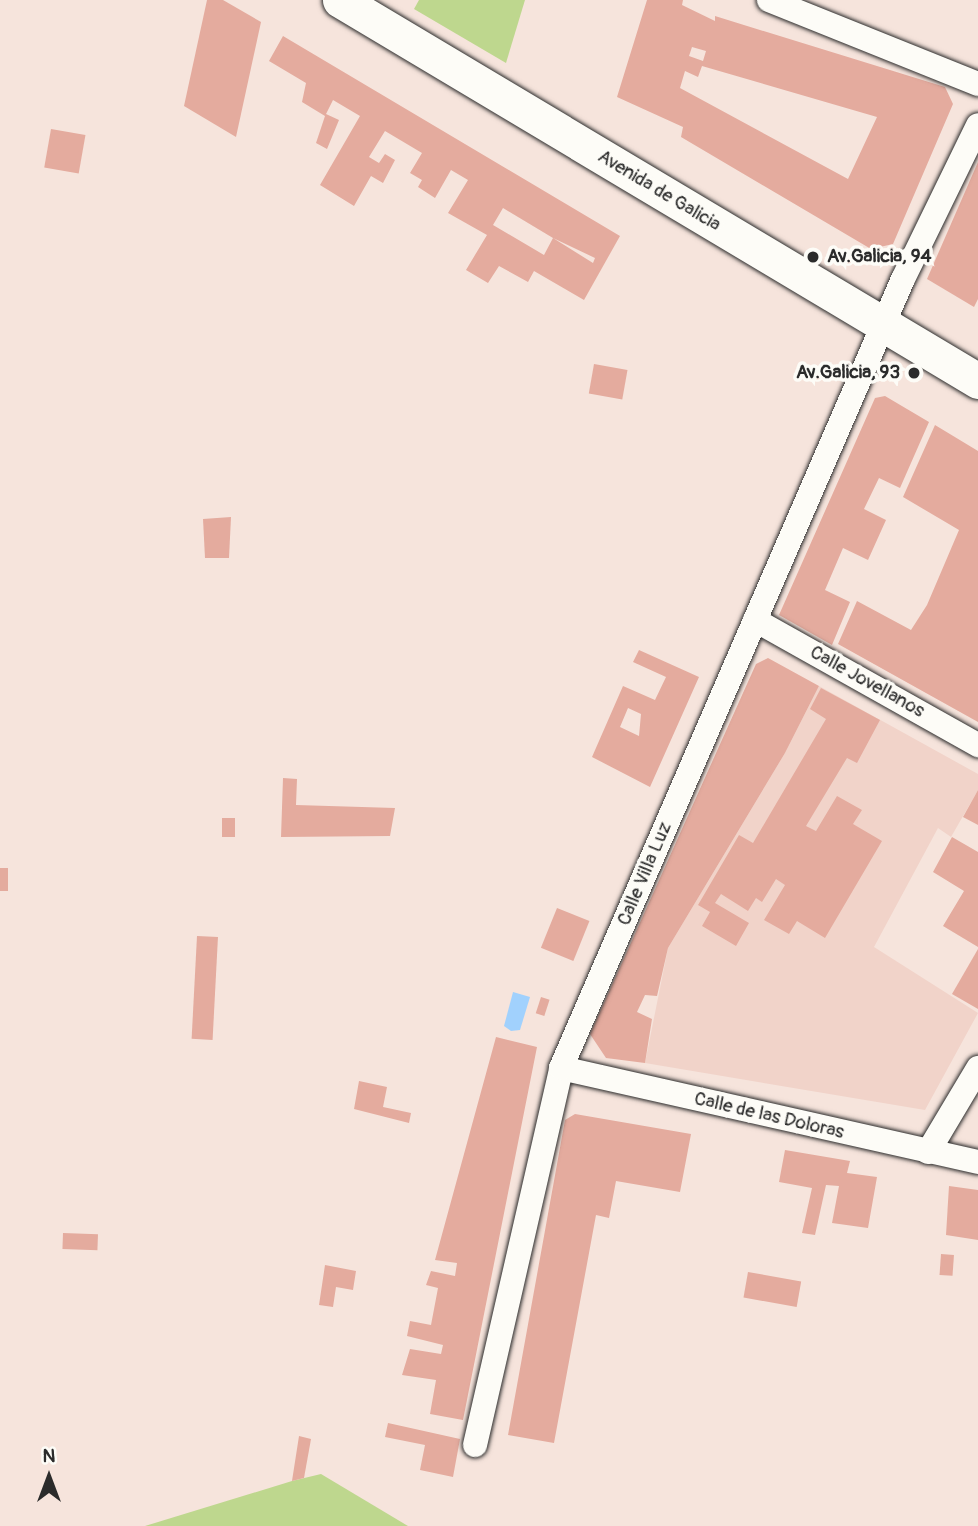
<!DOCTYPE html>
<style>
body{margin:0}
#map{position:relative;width:978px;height:1526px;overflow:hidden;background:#f6e4dc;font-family:Pangolin,sans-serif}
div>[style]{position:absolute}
.built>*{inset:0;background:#f1d3c9}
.green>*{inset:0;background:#bed78e}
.water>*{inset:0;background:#a1d1fd}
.building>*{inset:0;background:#e4ab9e;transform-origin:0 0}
.roads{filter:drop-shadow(0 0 2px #2b2b2b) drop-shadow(0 0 2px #2b2b2b)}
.minor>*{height:24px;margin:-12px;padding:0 12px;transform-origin:12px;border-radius:12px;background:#fdfcf7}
.secondary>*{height:35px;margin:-17.5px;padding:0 17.5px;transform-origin:17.5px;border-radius:17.5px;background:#fdfcf7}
.dots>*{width:19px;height:19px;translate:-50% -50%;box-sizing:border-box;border:4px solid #fdfcf7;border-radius:50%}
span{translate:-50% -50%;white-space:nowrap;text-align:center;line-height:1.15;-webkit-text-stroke:7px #fdfcf7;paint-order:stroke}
.street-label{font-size:19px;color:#2b2b2b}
.poi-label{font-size:19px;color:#2b2b2b;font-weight:700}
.left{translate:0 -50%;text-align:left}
.right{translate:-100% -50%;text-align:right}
.north{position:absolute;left:14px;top:1442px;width:70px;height:70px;-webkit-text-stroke:5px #fdfcf7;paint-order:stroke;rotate:0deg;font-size:19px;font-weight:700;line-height:28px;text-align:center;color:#2b2b2b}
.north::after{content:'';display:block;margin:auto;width:24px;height:32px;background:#2b2b2b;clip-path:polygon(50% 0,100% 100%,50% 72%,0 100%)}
</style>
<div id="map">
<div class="built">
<div style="clip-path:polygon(819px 686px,978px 774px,978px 790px,951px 837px,938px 828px,874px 947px,978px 1013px,925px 1110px,645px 1063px,668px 948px,785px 753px)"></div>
</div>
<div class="green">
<div style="clip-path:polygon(419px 0,525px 0,506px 63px,414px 9px)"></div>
<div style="clip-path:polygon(321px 1474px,408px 1526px,145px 1526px,292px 1481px)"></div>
</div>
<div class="water">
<div style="clip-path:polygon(513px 992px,530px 997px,520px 1030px,511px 1031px,504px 1026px)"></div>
</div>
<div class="building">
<div style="clip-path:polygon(207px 0,223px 0,261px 22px,236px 137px,184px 106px)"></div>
<div style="clip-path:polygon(evenodd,647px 0,683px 0,682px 5px,715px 21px,715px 16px,945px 87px,953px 104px,893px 244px,871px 249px,681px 137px,683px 127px,617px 97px,647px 0,692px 47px,706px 51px,703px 61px,689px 56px,692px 47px,647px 0,702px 66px,877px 117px,848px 179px,680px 88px,685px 71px,698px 77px,702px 66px)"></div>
<div style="clip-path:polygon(evenodd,283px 36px,620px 236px,584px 300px,534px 271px,528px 282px,499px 266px,488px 283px,466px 270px,487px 235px,448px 213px,468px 180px,451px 170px,435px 198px,418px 187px,422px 180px,410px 173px,422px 153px,385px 131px,369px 157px,379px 163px,385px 154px,395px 160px,383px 183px,371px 176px,354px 206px,320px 185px,360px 116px,333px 100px,326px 114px,339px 120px,327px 149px,316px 143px,325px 116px,302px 102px,306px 83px,269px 61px,283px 36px,503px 208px,553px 238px,595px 258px,593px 263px,553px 238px,544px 255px,493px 225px,503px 208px)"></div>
<div style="left:51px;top:129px;width:35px;height:39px;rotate:10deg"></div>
<div style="clip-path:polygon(978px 162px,978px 299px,974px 307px,927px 279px)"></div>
<div style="left:594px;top:364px;width:34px;height:30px;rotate:10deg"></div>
<div style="clip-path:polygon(885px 396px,929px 422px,900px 488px,879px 478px,864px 509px,886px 520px,868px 560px,843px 548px,825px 590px,850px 602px,832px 645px,779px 615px,875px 398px)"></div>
<div style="clip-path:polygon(935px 425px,978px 451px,978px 722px,838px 644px,857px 601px,911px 630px,927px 605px,959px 530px,903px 497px)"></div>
<div style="clip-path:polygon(231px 517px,229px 558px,205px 558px,203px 519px)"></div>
<div style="clip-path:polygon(evenodd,639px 650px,699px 677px,650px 787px,592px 757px,623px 686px,655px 700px,666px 677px,633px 662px,639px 650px,628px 708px,641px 714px,639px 736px,620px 727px,628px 708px)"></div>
<div style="clip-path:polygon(768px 658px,819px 686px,785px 753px,668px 948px,657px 996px,645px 995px,637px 1012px,652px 1019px,645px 1063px,606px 1058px,590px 1034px,756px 664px)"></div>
<div style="clip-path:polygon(821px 688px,880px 720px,857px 763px,847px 758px,806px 826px,816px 831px,837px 796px,862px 810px,853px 824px,882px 841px,825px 938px,797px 921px,789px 934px,764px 920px,785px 885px,776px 879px,762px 902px,756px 898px,748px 911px,721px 894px,715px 903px,749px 923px,736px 946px,702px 926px,710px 912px,698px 905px,739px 835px,753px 843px,826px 719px,810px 709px)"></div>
<div style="clip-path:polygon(283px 778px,297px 779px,296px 805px,395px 808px,390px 836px,281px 837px)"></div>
<div style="clip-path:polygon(978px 790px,978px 825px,963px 817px)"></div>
<div style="left:222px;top:818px;width:13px;height:19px"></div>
<div style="clip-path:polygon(952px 837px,978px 852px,978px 947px,943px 926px,964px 891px,933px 872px)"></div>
<div style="left:0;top:868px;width:8px;height:23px"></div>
<div style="left:557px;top:908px;width:35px;height:43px;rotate:22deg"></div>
<div style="left:197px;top:936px;width:21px;height:103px;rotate:3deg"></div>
<div style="clip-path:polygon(978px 949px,978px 1009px,952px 994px)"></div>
<div style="left:541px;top:997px;width:9px;height:17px;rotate:18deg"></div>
<div style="clip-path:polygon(496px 1037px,537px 1047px,463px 1420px,430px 1414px,436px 1380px,402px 1375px,410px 1349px,441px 1354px,443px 1345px,407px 1336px,410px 1321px,431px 1325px,438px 1288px,426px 1285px,431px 1271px,455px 1276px,457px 1263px,435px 1260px)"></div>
<div style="clip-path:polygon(359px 1081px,387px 1087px,383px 1107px,411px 1113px,409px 1123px,354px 1109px)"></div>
<div style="clip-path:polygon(575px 1114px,691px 1134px,680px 1192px,616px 1181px,609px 1218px,596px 1215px,554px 1443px,508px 1435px,565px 1120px)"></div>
<div style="clip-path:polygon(785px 1150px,850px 1161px,847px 1173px,877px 1177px,868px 1228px,832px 1223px,839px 1186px,826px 1185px,815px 1235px,802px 1233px,812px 1188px,779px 1182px)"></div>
<div style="clip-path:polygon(949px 1186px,978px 1190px,978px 1240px,946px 1235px)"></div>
<div style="left:63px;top:1233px;width:35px;height:16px;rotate:2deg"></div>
<div style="left:941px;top:1254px;width:13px;height:21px;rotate:4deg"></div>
<div style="clip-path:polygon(325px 1265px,356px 1271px,353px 1290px,336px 1287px,333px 1307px,319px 1305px)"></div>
<div style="left:748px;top:1272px;width:54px;height:26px;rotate:10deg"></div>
<div style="clip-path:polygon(388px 1423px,460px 1439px,453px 1477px,420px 1470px,425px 1445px,385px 1437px)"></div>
<div style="clip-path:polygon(299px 1436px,311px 1439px,304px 1478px,292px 1481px)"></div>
</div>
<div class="roads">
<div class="minor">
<div style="left:769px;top:0;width:225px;rotate:21.9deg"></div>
<div style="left:755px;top:620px;width:256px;rotate:29.3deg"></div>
<div style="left:561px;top:1068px;width:427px;rotate:12.7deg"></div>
<div style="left:928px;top:1152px;width:98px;rotate:-59.2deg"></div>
<div style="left:475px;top:1445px;width:387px;rotate:-77.1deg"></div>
<div style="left:561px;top:1068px;width:860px;rotate:-66.57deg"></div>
<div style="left:903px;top:279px;width:171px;rotate:-64deg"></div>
</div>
<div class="secondary">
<div style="left:340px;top:0;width:743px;rotate:30.84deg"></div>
</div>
</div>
<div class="dots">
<div style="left:813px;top:257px;background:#2b2b2b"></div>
<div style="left:914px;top:373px;background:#2b2b2b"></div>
</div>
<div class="street-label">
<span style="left:659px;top:191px;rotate:31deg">Avenida de Galicia</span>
<span style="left:867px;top:682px;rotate:29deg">Calle Jovellanos</span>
<span style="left:645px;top:874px;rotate:-67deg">Calle Villa Luz</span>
<span style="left:769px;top:1116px;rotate:13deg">Calle de las Doloras</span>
</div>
<div class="poi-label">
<span class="left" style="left:827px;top:257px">Av.Galicia, 94</span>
<span class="right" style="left:900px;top:373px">Av.Galicia, 93</span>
</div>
<div class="north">N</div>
</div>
